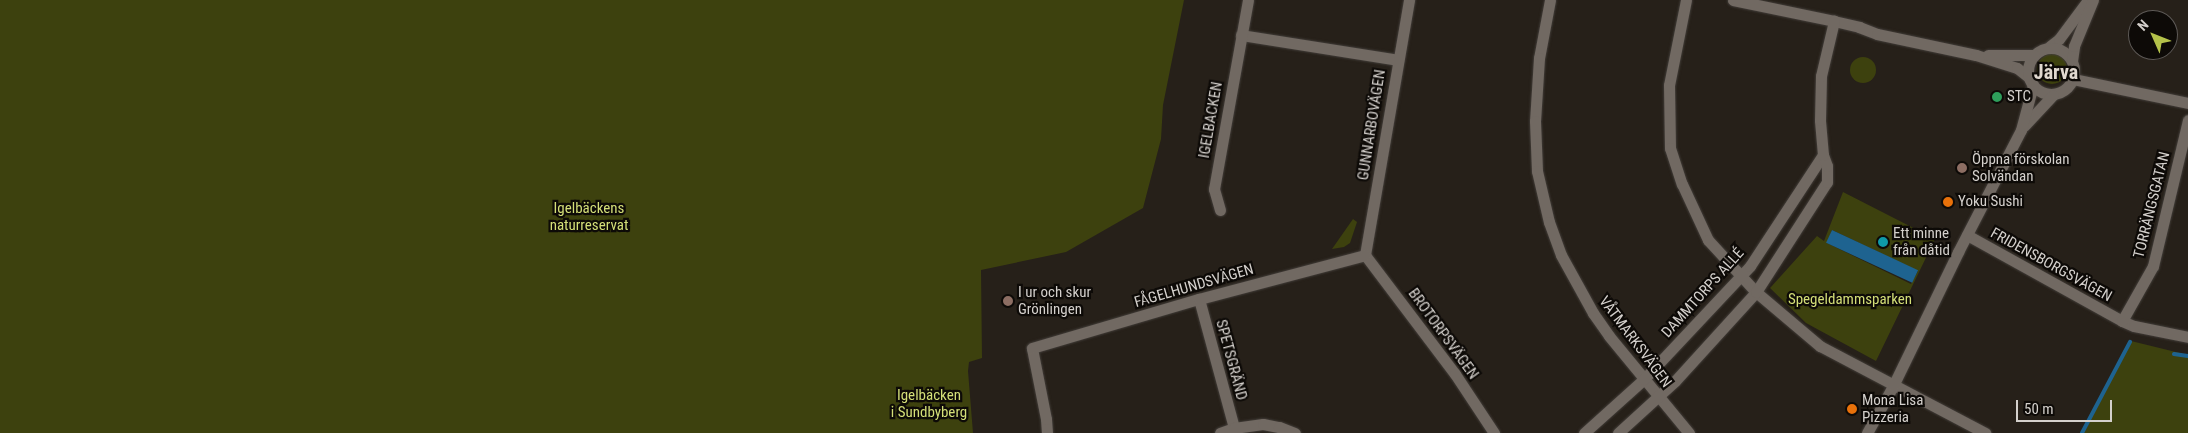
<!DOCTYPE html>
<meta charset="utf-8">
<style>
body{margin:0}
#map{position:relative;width:2188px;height:433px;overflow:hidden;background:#262019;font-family:"Roboto Condensed",sans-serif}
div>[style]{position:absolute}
.green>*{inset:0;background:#3d410e}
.round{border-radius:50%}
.water>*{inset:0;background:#1e6390;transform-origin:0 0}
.stream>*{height:4px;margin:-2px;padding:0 2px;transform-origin:2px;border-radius:2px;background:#1e6390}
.roads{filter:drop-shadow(0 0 1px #423d39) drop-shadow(0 0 1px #423d39)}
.minor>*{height:11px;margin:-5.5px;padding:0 5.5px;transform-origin:5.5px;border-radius:5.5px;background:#716962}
.minor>.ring{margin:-5.5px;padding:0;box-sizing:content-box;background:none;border:11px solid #716962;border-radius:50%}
.dots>*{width:14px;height:14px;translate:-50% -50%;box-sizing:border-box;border:2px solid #0d0a07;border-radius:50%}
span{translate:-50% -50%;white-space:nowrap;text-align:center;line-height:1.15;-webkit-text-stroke:4.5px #0d0a07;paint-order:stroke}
.poi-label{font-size:15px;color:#d4d0cc}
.left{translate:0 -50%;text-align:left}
.street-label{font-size:15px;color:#d4d0cc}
.park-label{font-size:15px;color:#d4df78}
.district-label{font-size:20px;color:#e1d9d0;font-weight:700}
.north{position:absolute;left:2128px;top:10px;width:50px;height:50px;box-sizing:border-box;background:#0d0a07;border:1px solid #5d5956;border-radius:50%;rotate:314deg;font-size:14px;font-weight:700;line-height:20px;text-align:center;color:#d4d0cc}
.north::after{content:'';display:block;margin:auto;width:18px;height:22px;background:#b4c24a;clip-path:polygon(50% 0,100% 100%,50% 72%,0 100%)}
.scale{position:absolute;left:2016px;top:400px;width:96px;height:22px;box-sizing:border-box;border:2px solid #d4d0cc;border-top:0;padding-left:6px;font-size:15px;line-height:18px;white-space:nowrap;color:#d4d0cc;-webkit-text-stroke:4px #0d0a07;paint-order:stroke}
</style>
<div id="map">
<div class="green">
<div style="clip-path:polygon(0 0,1184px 0,1163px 105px,1161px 139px,1143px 208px,1066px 252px,981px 270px,982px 358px,969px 362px,968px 371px,973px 433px,0 433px)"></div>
<div class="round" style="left:2037px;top:54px;width:30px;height:30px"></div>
<div class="round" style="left:1850px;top:57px;width:26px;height:26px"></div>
<div style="clip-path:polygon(evenodd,1843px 192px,1935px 239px,1876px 361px,1806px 323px,1770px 288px,1817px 236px,1824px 241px,1843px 192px,1832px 230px,1918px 271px,1911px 284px,1827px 243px,1832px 230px)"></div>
<div style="clip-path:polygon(1353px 219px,1357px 222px,1350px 243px,1344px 247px,1332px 249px)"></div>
<div style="clip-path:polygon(2131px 341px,2188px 355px,2188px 433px,2084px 433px)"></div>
</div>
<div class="water">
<div style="left:1832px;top:230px;width:95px;height:14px;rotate:25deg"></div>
</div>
<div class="stream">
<div style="left:2174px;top:354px;width:14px;rotate:8deg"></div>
<div style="left:2082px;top:433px;width:103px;rotate:-62.2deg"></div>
</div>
<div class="roads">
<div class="minor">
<div style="left:1550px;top:0;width:59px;rotate:100.7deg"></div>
<div style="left:1539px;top:58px;width:63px;rotate:93.6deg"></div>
<div style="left:1535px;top:121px;width:50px;rotate:87.7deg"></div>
<div style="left:1537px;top:171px;width:52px;rotate:76.8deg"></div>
<div style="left:1549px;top:222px;width:35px;rotate:70deg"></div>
<div style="left:1561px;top:255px;width:66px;rotate:61.1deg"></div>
<div style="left:1593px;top:313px;width:28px;rotate:55deg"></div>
<div style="left:1609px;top:336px;width:126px;rotate:50.5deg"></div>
<div style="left:1686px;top:0;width:87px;rotate:101.3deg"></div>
<div style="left:1669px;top:85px;width:63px;rotate:89.1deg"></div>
<div style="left:1670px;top:148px;width:38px;rotate:72deg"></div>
<div style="left:1682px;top:184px;width:62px;rotate:65.1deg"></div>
<div style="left:1708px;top:240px;width:71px;rotate:47.3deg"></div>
<div style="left:1756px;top:292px;width:84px;rotate:40.2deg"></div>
<div style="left:1820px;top:346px;width:187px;rotate:27.8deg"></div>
<div style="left:1733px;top:0;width:103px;rotate:11.7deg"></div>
<div style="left:1834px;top:21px;width:26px;rotate:13deg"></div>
<div style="left:1859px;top:27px;width:19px;rotate:21deg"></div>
<div style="left:1877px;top:34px;width:101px;rotate:12deg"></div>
<div style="left:1976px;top:55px;width:43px;rotate:17.6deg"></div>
<div style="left:2017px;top:68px;width:18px;rotate:38deg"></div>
<div style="left:1241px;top:35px;width:159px;rotate:9deg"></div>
<div style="left:2050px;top:46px;width:11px;rotate:-38deg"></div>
<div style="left:2059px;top:39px;width:49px;rotate:-53.4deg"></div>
<div class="ring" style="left:2028px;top:48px;width:35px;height:35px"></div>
<div style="left:1988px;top:55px;width:46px"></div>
<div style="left:2072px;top:61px;width:15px;rotate:-82deg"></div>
<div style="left:2074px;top:46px;width:50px;rotate:-67.6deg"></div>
<div style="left:2073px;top:79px;width:117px;rotate:11.8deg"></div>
<div style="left:2024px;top:126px;width:42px;rotate:-46.9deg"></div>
<div style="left:1220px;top:210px;width:22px;rotate:-106deg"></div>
<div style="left:1214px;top:189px;width:192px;rotate:-79.8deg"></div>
<div style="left:1967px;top:235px;width:177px;rotate:29deg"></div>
<div style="left:2122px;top:321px;width:13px;rotate:23deg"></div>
<div style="left:2134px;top:326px;width:55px;rotate:11.5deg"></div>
<div style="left:1365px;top:255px;width:259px;rotate:-80.2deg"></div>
<div style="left:1365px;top:255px;width:149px;rotate:52.9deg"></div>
<div style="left:1455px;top:374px;width:71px;rotate:56.5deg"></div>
<div style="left:1199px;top:299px;width:134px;rotate:74.8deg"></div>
<div style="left:2122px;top:321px;width:63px;rotate:-60.6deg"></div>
<div style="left:2153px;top:266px;width:150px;rotate:-76.5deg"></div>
<div style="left:1047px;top:433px;width:14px;rotate:-94deg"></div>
<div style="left:1046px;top:419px;width:72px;rotate:-101.2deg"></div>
<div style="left:1032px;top:348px;width:174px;rotate:-16.4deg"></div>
<div style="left:1199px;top:299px;width:172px;rotate:-14.8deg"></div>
<div style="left:1220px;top:433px;width:15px;rotate:-20deg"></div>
<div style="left:1234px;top:428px;width:29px;rotate:-8deg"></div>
<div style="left:1263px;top:424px;width:16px;rotate:11deg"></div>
<div style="left:1279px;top:427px;width:17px;rotate:21deg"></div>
<div style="left:1584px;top:433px;width:81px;rotate:-42deg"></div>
<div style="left:1644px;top:379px;width:155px;rotate:-46.8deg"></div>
<div style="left:1750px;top:266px;width:133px;rotate:-56.7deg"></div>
<div style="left:1618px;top:433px;width:77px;rotate:-42.4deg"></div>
<div style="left:1675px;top:381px;width:120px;rotate:-47.7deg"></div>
<div style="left:1756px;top:292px;width:131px;rotate:-57.2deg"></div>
<div style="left:1827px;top:182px;width:16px;rotate:-90deg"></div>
<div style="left:1827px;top:166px;width:12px;rotate:-110deg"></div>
<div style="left:1823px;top:155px;width:35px;rotate:-95deg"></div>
<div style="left:1820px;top:120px;width:44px;rotate:-88.7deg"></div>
<div style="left:1821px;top:76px;width:57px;rotate:-76.7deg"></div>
<div style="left:1867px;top:433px;width:54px;rotate:-61deg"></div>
<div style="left:1893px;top:386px;width:149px;rotate:-64.1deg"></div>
<div style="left:1958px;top:252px;width:137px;rotate:-62.7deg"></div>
<div style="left:2021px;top:130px;width:47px;rotate:-75.1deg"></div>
</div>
</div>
<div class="dots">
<div style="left:1997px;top:97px;background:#2e9e5b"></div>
<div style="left:1962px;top:168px;background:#8d6e63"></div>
<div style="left:1948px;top:202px;background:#e8710a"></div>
<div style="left:1883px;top:242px;background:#0f9aa8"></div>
<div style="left:1008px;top:301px;background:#8d6e63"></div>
<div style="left:1852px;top:409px;background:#e8710a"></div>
</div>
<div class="poi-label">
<span class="left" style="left:2007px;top:97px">STC</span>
<span class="left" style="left:1972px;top:168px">Öppna förskolan<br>Solvändan</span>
<span class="left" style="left:1958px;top:202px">Yoku Sushi</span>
<span class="left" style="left:1893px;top:242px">Ett minne<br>från dåtid</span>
<span class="left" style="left:1018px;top:301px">I ur och skur<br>Grönlingen</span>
<span class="left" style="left:1862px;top:409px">Mona Lisa<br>Pizzeria</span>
</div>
<div class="street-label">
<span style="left:1211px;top:120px;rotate:-80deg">IGELBACKEN</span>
<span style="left:1372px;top:125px;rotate:-81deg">GUNNARBOVÄGEN</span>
<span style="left:2152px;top:205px;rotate:-76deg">TORRÄNGSGATAN</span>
<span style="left:2051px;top:265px;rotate:29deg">FRIDENSBORGSVÄGEN</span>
<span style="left:1194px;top:286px;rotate:-16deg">FÅGELHUNDSVÄGEN</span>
<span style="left:1703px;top:293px;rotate:-48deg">DAMMTORPS ALLÉ</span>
<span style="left:1443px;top:334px;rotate:54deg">BROTORPSVÄGEN</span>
<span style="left:1635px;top:342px;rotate:53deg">VÅTMARKSVÄGEN</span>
<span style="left:1231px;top:360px;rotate:75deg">SPETSGRÄND</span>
</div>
<div class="park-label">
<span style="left:589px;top:217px">Igelbäckens<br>naturreservat</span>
<span style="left:1850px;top:300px">Spegeldammsparken</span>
<span style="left:929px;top:404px">Igelbäcken<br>i Sundbyberg</span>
</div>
<div class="district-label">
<span style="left:2056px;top:72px">Järva</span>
</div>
<div class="north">N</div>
<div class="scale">50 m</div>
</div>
